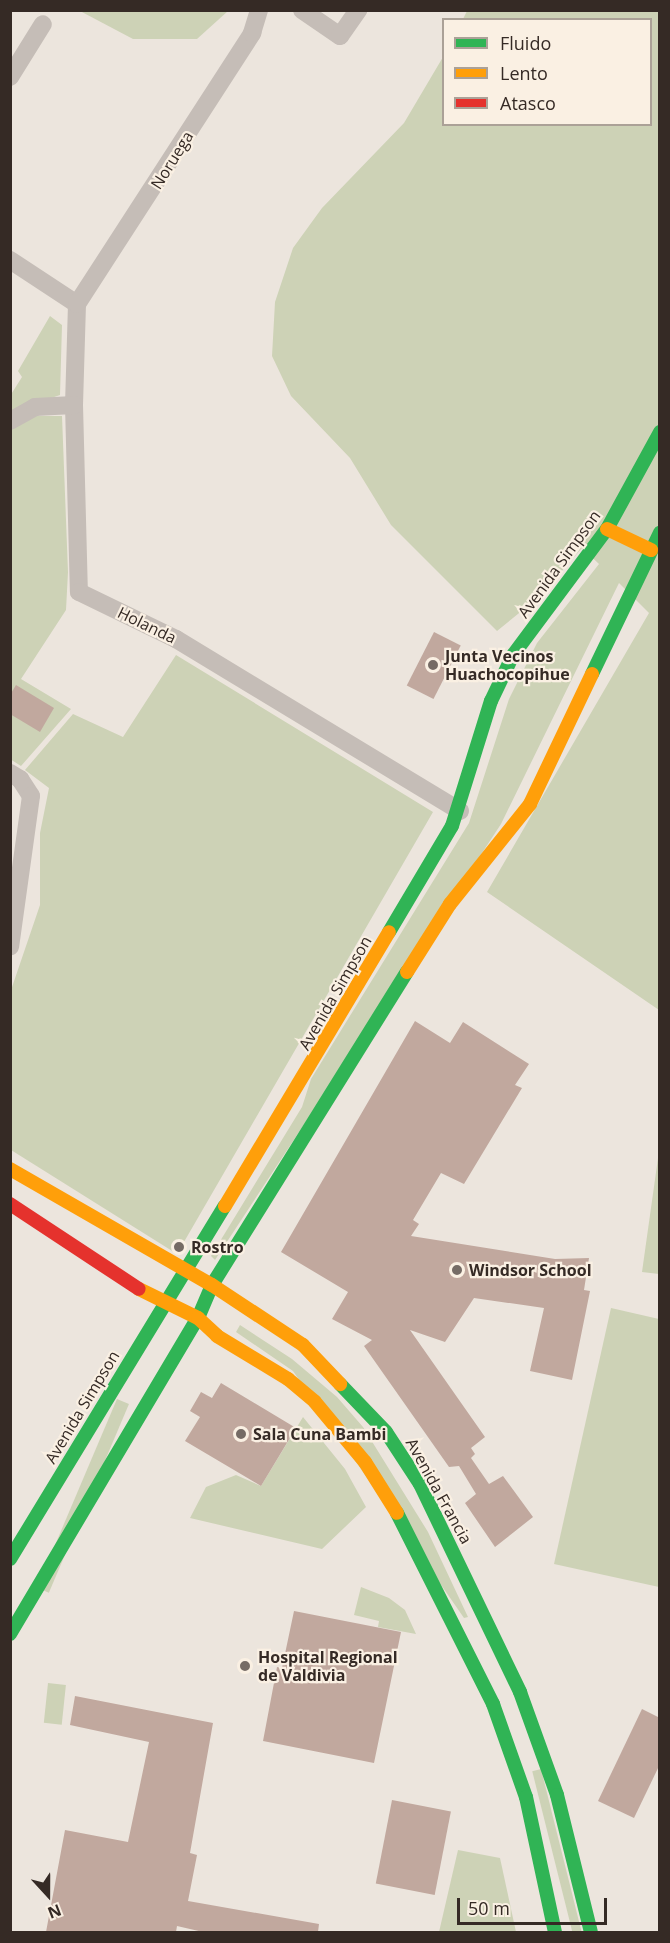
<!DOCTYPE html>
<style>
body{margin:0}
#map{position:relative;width:670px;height:1943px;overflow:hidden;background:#ece5dd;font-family:"Open Sans",sans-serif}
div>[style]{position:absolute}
.green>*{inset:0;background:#cdd2b6;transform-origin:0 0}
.building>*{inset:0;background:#c1a89e;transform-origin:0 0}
.street>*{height:18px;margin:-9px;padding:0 9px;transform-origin:9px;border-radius:9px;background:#c5bdb7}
.fast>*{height:14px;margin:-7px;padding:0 7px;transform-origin:7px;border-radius:7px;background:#30b455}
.slow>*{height:14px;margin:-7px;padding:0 7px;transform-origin:7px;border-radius:7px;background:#ff9f0a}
.jam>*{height:14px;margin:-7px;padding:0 7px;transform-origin:7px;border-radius:7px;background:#e5322d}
.dots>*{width:16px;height:16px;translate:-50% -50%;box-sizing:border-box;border:3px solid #faf0e3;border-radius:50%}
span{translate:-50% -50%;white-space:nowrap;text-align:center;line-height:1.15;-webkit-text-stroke:4.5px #faf0e3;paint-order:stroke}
.street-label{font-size:16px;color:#352a25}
.poi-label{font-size:16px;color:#352a25;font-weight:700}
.left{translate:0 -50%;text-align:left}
.frame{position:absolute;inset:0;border:12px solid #352a25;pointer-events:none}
.legend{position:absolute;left:442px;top:18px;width:210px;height:108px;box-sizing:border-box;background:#faf0e3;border:2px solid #aba197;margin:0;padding:8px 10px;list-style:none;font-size:18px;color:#352a25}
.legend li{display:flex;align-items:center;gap:12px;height:30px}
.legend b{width:30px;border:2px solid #aba197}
.north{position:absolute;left:18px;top:1865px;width:60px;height:60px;-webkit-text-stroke:4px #faf0e3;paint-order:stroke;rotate:159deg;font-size:16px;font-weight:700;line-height:24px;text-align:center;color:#352a25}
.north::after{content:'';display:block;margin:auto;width:21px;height:27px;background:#352a25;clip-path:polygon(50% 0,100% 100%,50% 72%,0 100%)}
.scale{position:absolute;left:457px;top:1898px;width:150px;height:27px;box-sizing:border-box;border:3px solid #352a25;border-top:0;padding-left:8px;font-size:18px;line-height:21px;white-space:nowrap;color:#352a25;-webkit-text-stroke:4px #faf0e3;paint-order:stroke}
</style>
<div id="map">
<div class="green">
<div style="clip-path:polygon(80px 11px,228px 11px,197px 39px,133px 39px)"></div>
<div style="clip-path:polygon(467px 11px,659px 11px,659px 1010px,487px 892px,649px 613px,619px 583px,501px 824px,215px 1260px,211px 1256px,302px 1107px,311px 1079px,469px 823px,509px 699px,537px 643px,599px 564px,582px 548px,539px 597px,497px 631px,391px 525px,350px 458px,291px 396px,272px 356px,275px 302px,293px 248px,322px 208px,404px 123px,443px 57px,444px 124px,650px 124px,650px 20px,463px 19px)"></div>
<div style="clip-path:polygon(50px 316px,62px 325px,60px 395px,11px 412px,10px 396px,22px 377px,18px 371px)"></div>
<div style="clip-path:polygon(26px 416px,62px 416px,68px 572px,66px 610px,21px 679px,71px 709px,21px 766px,10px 759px,10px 429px)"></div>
<div style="clip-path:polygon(176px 655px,433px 812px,177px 1254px,11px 1150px,10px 993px,40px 905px,40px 833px,49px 788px,25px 770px,73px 714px,123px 737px)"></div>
<div style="clip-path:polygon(659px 1151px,660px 1151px,659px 1274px,642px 1272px)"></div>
<div style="clip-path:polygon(611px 1308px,659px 1319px,659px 1587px,554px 1564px)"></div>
<div style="clip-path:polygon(240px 1325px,292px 1359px,337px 1397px,363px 1427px,428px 1532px,468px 1617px,464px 1618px,293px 1371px,236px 1332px)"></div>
<div style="left:117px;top:1399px;width:13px;height:205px;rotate:23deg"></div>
<div style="clip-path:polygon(303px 1417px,345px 1469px,366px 1507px,322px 1549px,190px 1518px,206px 1487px,236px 1475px,261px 1486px)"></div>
<div style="clip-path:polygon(361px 1587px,389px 1598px,405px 1610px,416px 1634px,378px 1627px,379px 1621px,354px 1615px)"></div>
<div style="left:48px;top:1683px;width:18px;height:40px;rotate:6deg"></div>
<div style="left:541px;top:1769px;width:168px;height:9px;rotate:76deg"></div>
<div style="clip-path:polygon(458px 1850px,500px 1858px,516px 1932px,439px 1932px)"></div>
</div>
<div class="building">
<div style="left:434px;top:632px;width:30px;height:60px;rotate:27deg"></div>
<div style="clip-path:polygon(16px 685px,54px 708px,40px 732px,10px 714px,10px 695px)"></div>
<div style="clip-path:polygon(415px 1021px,450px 1043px,463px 1022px,529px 1064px,515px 1085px,522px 1088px,464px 1184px,441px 1173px,413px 1220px,419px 1224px,411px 1236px,555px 1259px,589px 1258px,584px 1290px,590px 1291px,572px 1380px,530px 1371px,544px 1308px,474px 1298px,445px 1342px,410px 1330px,485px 1437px,471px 1448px,475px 1454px,471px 1458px,489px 1484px,503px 1476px,533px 1517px,495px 1547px,465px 1503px,476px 1494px,459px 1466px,449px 1467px,364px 1346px,372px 1340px,332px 1319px,348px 1292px,281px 1252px)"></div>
<div style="clip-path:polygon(221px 1383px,296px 1428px,261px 1486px,185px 1441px,200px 1417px,190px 1411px,201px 1392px,212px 1398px)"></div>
<div style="clip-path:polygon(294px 1611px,401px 1632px,374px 1763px,263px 1741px,277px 1667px,282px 1668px)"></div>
<div style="clip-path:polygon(75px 1696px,213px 1723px,190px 1853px,197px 1855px,188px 1901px,319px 1924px,318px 1932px,203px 1932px,177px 1926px,176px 1932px,46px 1932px,65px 1830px,128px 1842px,149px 1742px,70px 1725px)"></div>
<div style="clip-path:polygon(642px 1709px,660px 1718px,660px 1764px,634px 1818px,598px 1801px)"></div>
<div style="left:392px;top:1800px;width:60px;height:85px;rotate:11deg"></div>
</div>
<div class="street">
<div style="left:302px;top:10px;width:46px;rotate:34.4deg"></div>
<div style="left:340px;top:36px;width:32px;rotate:-55deg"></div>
<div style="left:10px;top:77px;width:62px;rotate:-58.1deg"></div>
<div style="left:10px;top:260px;width:80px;rotate:33.3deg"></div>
<div style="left:77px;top:304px;width:101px;rotate:91.7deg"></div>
<div style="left:74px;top:405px;width:187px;rotate:88.5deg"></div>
<div style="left:79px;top:592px;width:108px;rotate:25.9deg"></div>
<div style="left:176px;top:639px;width:332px;rotate:31.2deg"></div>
<div style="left:77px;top:304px;width:323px;rotate:-57.1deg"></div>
<div style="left:252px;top:33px;width:24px;rotate:-73deg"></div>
<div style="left:10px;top:421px;width:29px;rotate:-29deg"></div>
<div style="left:35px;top:407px;width:39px;rotate:-3deg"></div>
<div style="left:10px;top:773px;width:12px;rotate:31deg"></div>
<div style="left:20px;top:779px;width:20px;rotate:57deg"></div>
<div style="left:31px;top:796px;width:152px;rotate:97.9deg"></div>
</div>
<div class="fast">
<div style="left:592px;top:674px;width:157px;rotate:-64.3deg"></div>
<div style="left:389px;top:932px;width:123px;rotate:-59.3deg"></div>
<div style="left:452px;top:826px;width:131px;rotate:-72.7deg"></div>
<div style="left:491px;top:701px;width:51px;rotate:-64.4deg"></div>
<div style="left:513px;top:655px;width:157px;rotate:-53.3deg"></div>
<div style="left:607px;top:529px;width:111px;rotate:-61.3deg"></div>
<div style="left:340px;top:1384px;width:66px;rotate:46.2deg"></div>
<div style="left:386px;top:1432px;width:62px;rotate:56.8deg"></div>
<div style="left:420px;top:1484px;width:231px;rotate:64.3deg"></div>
<div style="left:520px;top:1692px;width:109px;rotate:70.2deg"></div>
<div style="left:557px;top:1795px;width:141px;rotate:76.1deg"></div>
<div style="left:397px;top:1513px;width:214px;rotate:63.3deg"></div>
<div style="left:493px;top:1704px;width:99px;rotate:70.5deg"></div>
<div style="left:526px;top:1797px;width:138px;rotate:77.9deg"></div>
<div style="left:10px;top:1559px;width:413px;rotate:-58.7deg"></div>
<div style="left:10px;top:1634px;width:368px;rotate:-59.3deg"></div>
<div style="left:198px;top:1318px;width:36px;rotate:-67deg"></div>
<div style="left:212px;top:1285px;width:369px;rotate:-58.1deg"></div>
</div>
<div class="slow">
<div style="left:607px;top:529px;width:49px;rotate:25.5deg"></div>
<div style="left:407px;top:972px;width:80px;rotate:-57.7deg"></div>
<div style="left:450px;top:904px;width:128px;rotate:-51.3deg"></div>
<div style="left:530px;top:804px;width:144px;rotate:-64.5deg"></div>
<div style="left:10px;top:1169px;width:233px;rotate:29.9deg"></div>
<div style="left:212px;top:1285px;width:109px;rotate:33.4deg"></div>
<div style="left:303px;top:1345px;width:54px;rotate:46.5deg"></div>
<div style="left:225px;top:1206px;width:319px;rotate:-59.1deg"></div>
<div style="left:139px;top:1289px;width:66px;rotate:26.2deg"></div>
<div style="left:198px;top:1318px;width:26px;rotate:43deg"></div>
<div style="left:217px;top:1336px;width:83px;rotate:31.2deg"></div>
<div style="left:288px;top:1379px;width:35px;rotate:40deg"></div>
<div style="left:315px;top:1402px;width:78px;rotate:50.2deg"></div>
<div style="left:365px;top:1462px;width:60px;rotate:57.9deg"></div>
</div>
<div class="jam">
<div style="left:10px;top:1204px;width:154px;rotate:33.4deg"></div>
</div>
<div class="dots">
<div style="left:433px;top:665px;background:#756b65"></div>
<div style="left:179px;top:1247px;background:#756b65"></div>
<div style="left:457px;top:1270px;background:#756b65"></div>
<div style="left:241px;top:1434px;background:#756b65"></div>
<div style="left:245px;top:1666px;background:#756b65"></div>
</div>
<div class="street-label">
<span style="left:172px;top:160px;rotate:-58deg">Noruega</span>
<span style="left:559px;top:564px;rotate:-54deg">Avenida Simpson</span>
<span style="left:147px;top:625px;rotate:26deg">Holanda</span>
<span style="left:335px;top:993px;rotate:-60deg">Avenida Simpson</span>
<span style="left:82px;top:1407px;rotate:-59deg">Avenida Simpson</span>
<span style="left:439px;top:1491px;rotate:61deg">Avenida Francia</span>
</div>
<div class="poi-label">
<span class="left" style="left:445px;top:665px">Junta Vecinos<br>Huachocopihue</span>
<span class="left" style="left:191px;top:1247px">Rostro</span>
<span class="left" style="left:469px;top:1270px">Windsor School</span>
<span class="left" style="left:253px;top:1434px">Sala Cuna Bambi</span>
<span class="left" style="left:258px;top:1666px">Hospital Regional<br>de Valdivia</span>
</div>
<div class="frame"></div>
<ul class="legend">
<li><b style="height:8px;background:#30b455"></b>Fluido</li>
<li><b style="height:8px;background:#ff9f0a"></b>Lento</li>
<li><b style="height:8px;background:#e5322d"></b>Atasco</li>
</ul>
<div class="north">N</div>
<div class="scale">50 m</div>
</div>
